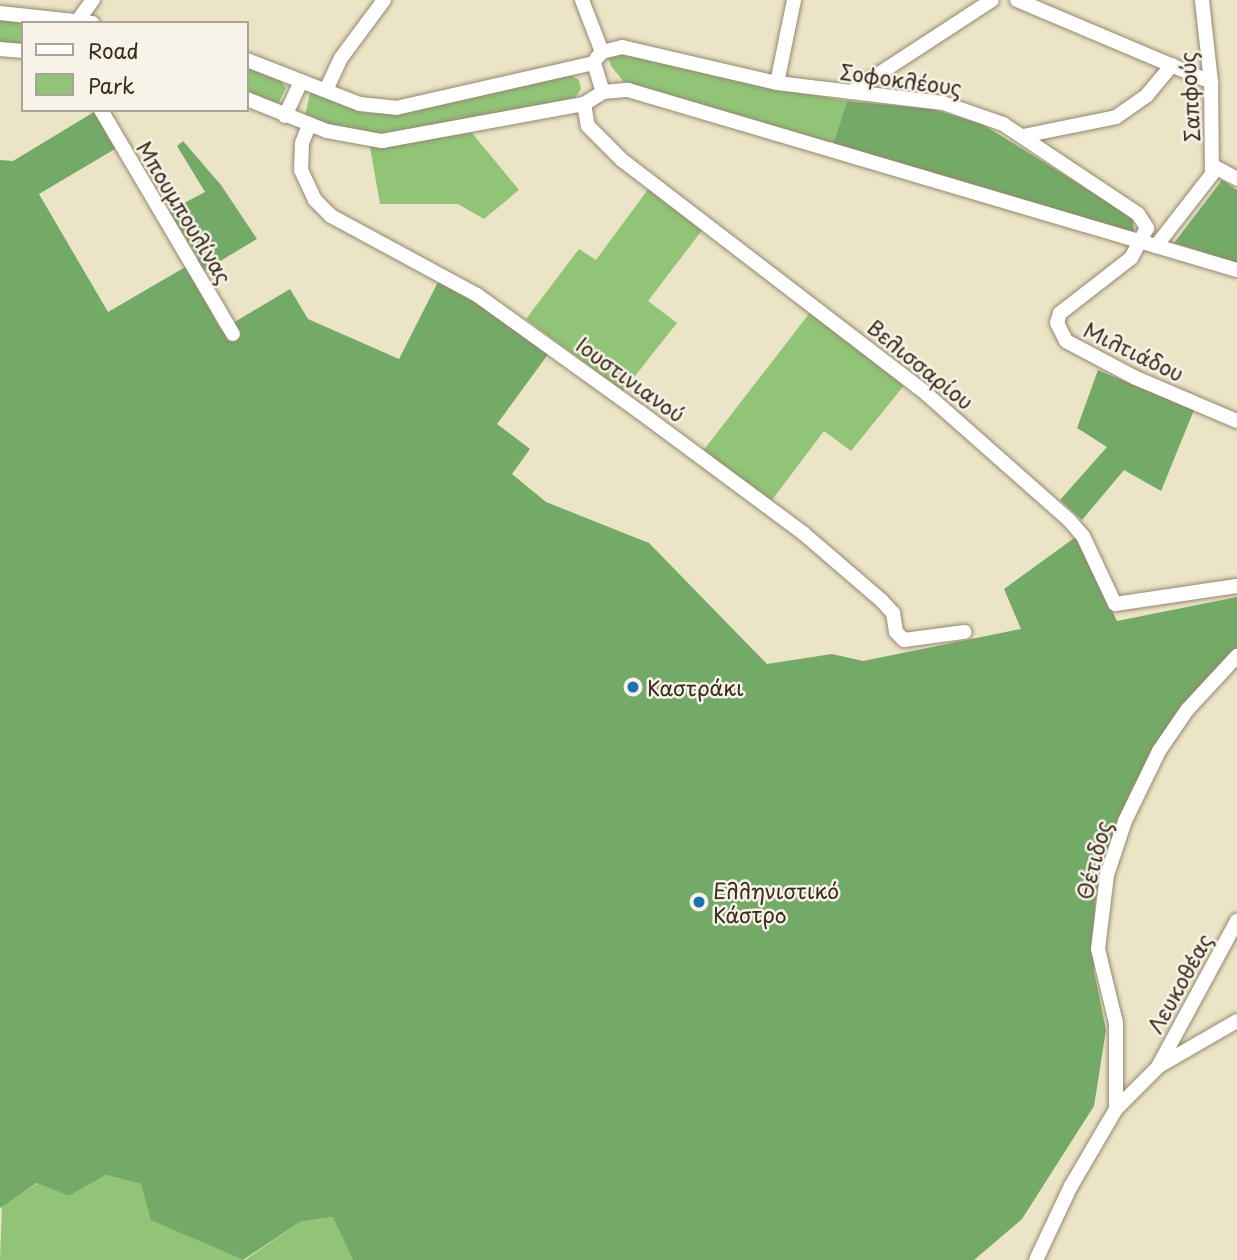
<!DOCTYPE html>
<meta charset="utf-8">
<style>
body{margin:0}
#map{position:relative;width:1237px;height:1260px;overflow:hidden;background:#ece4c6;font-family:"Playpen Sans",sans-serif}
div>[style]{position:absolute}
.green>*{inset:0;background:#91c476}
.forest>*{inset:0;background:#74aa67}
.roads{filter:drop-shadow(0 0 2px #948772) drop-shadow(0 0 2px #948772)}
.minor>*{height:14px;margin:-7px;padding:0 7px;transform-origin:7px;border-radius:7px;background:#fff}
.dots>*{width:19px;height:19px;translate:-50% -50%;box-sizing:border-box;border:4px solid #f7f3e8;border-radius:50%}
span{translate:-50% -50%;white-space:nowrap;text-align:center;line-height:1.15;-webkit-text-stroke:5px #f7f3e8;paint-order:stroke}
.street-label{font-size:21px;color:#3b2a1e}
.poi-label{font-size:21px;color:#3b2a1e}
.left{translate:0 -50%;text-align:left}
.legend{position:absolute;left:21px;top:21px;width:228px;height:91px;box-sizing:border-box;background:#f7f3e8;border:2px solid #aca397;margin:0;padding:9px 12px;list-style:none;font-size:21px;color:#3b2a1e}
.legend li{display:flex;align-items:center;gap:14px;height:35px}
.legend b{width:35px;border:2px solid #aca397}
</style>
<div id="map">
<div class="green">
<div style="clip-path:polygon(0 18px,51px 23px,23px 23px,23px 46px,0 45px)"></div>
<div style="clip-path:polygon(613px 52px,775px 88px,847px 101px,833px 144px,624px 82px,611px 66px,608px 57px)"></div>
<div style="clip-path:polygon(247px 67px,281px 81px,286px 88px,278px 104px,247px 94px)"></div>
<div style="clip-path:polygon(570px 75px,579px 80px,581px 89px,575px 98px,380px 136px,304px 120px,310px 93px,316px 91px,366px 113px,403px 113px)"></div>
<div style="clip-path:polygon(472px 133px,519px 190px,484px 219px,458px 204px,380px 204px,370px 147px)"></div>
<div style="clip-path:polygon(649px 188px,703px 229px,648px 301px,677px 323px,623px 391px,526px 319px,579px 249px,596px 260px)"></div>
<div style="clip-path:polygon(812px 310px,906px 383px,851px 451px,824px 431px,772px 500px,703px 451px)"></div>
<div style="clip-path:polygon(106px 1175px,141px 1184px,195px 1239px,243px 1260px,0 1260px,2px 1206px,38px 1183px,69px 1196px)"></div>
<div style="clip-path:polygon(334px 1217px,353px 1260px,245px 1260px,300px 1222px)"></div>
</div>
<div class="forest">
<div style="clip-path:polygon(847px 101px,932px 109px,982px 124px,1132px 217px,1134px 230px,1131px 233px,833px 144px)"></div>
<div style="clip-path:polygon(94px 112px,115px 149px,39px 194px,108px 312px,199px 259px,169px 211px,205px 192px,177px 146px,183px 141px,221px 185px,257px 239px,192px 278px,221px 330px,290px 289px,308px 319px,399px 359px,439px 280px,473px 298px,549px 353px,497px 424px,530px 449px,512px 474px,546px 502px,649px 543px,767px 664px,832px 654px,863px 661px,1021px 629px,1004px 589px,1077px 536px,1117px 621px,1237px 597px,1237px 649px,1184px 707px,1130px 794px,1095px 902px,1094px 971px,1106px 1030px,1094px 1106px,1022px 1219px,974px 1260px,353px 1260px,333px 1217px,300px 1222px,243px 1260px,151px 1220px,141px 1184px,106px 1175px,69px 1196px,37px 1183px,0 1208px,0 160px,13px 161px)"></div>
<div style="clip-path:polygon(1222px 180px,1237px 190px,1237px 263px,1174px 243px)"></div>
<div style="clip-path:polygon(1098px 370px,1194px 410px,1161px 491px,1124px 470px,1082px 520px,1060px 500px,1107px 447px,1077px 428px)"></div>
</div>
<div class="roads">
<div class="minor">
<div style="left:582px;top:0;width:56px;rotate:69deg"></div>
<div style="left:602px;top:52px;width:9px;rotate:131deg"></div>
<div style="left:1017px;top:0;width:211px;rotate:22.9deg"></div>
<div style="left:0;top:13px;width:93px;rotate:6.2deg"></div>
<div style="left:76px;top:23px;width:29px;rotate:-54deg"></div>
<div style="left:0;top:49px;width:23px;rotate:5deg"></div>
<div style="left:602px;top:52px;width:21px;rotate:-14deg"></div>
<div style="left:622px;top:47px;width:159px;rotate:13.1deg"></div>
<div style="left:777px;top:83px;width:167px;rotate:6.9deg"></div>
<div style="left:943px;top:103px;width:64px;rotate:19.3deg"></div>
<div style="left:1003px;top:124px;width:162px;rotate:33.7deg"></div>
<div style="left:1138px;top:214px;width:17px;rotate:57deg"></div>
<div style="left:1147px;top:228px;width:34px;rotate:118deg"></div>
<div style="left:1131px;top:258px;width:90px;rotate:142.2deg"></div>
<div style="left:1060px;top:313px;width:10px;rotate:107deg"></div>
<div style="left:1057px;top:323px;width:20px;rotate:63deg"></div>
<div style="left:1066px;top:341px;width:79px;rotate:27.9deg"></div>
<div style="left:1136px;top:378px;width:110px;rotate:23.1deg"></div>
<div style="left:247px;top:60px;width:121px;rotate:21.3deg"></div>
<div style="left:360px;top:104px;width:36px;rotate:6deg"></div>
<div style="left:396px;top:108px;width:203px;rotate:-12.8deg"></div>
<div style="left:594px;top:63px;width:30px;rotate:73deg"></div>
<div style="left:777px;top:83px;width:85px;rotate:-78.4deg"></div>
<div style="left:326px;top:90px;width:35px;rotate:-65deg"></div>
<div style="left:341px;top:58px;width:72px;rotate:-53.4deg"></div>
<div style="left:851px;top:92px;width:168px;rotate:-33.1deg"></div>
<div style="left:247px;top:99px;width:86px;rotate:21.8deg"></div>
<div style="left:327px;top:131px;width:56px;rotate:10.3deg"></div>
<div style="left:382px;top:141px;width:205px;rotate:-10.4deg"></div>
<div style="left:584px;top:104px;width:22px;rotate:-32deg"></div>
<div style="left:603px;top:92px;width:25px;rotate:-5deg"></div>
<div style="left:628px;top:90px;width:635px;rotate:16.47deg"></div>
<div style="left:584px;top:104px;width:22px;rotate:80deg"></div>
<div style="left:588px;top:126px;width:48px;rotate:45deg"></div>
<div style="left:622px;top:160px;width:378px;rotate:37.5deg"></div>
<div style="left:922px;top:390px;width:196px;rotate:41.5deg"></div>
<div style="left:1069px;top:520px;width:21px;rotate:49deg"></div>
<div style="left:1083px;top:536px;width:75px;rotate:64.8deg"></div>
<div style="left:1115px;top:604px;width:123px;rotate:-8.4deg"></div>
<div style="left:101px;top:110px;width:260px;rotate:59.5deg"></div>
<div style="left:285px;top:116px;width:38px;rotate:-65deg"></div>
<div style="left:309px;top:125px;width:19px;rotate:111deg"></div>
<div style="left:302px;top:143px;width:27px;rotate:92deg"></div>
<div style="left:301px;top:170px;width:33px;rotate:65deg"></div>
<div style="left:315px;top:200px;width:23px;rotate:45deg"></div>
<div style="left:331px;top:216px;width:166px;rotate:28.4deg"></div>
<div style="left:477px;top:295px;width:201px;rotate:35.7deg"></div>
<div style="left:640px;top:412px;width:203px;rotate:36.6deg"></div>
<div style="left:803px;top:533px;width:103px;rotate:40.7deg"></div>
<div style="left:881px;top:600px;width:18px;rotate:47deg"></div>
<div style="left:893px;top:613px;width:19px;rotate:81deg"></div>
<div style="left:896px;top:632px;width:11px;rotate:45deg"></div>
<div style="left:904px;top:640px;width:61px;rotate:-7.6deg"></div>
<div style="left:1023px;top:136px;width:95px;rotate:-11.5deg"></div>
<div style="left:1116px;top:117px;width:38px;rotate:-35deg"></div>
<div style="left:1147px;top:95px;width:39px;rotate:-50deg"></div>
<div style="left:1213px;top:166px;width:27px;rotate:28deg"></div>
<div style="left:1156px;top:246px;width:91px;rotate:-52.1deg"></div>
<div style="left:1212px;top:174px;width:92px;rotate:-90.6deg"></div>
<div style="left:1211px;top:82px;width:82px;rotate:-96.3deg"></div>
<div style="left:1159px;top:1065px;width:164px;rotate:-61.6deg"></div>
<div style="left:1116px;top:1109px;width:86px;rotate:-90deg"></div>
<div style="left:1116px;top:1023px;width:76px;rotate:-103.7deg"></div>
<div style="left:1098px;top:949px;width:75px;rotate:-83.1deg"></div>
<div style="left:1107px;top:875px;width:57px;rotate:-71.6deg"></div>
<div style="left:1125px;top:821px;width:78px;rotate:-64.1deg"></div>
<div style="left:1159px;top:751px;width:50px;rotate:-55.7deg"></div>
<div style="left:1187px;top:710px;width:74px;rotate:-47.2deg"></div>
<div style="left:1036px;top:1260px;width:82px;rotate:-64.7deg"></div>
<div style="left:1071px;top:1186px;width:89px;rotate:-59.7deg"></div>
<div style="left:1116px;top:1109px;width:61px;rotate:-45deg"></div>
<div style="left:1159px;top:1066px;width:90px;rotate:-30deg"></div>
</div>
</div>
<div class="dots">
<div style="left:633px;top:687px;background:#1f6fb2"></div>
<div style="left:699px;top:902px;background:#1f6fb2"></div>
</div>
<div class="street-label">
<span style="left:901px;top:79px;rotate:8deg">Σοφοκλέους</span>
<span style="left:1189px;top:97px;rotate:-93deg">Σαπφούς</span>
<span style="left:185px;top:212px;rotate:59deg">Μπουμπουλίνας</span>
<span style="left:1134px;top:351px;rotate:26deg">Μιλτιάδου</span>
<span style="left:921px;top:364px;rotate:39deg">Βελισσαρίου</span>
<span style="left:631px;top:379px;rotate:36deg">Ιουστινιανού</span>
<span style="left:1093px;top:860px;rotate:-75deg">Θέτιδος</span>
<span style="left:1179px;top:983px;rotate:-61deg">Λευκοθέας</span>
</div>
<div class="poi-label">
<span class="left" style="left:647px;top:687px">Καστράκι</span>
<span class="left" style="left:713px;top:902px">Ελληνιστικό<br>Κάστρο</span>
</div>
<ul class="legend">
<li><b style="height:9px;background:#fff"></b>Road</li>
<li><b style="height:19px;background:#91c476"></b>Park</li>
</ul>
</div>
